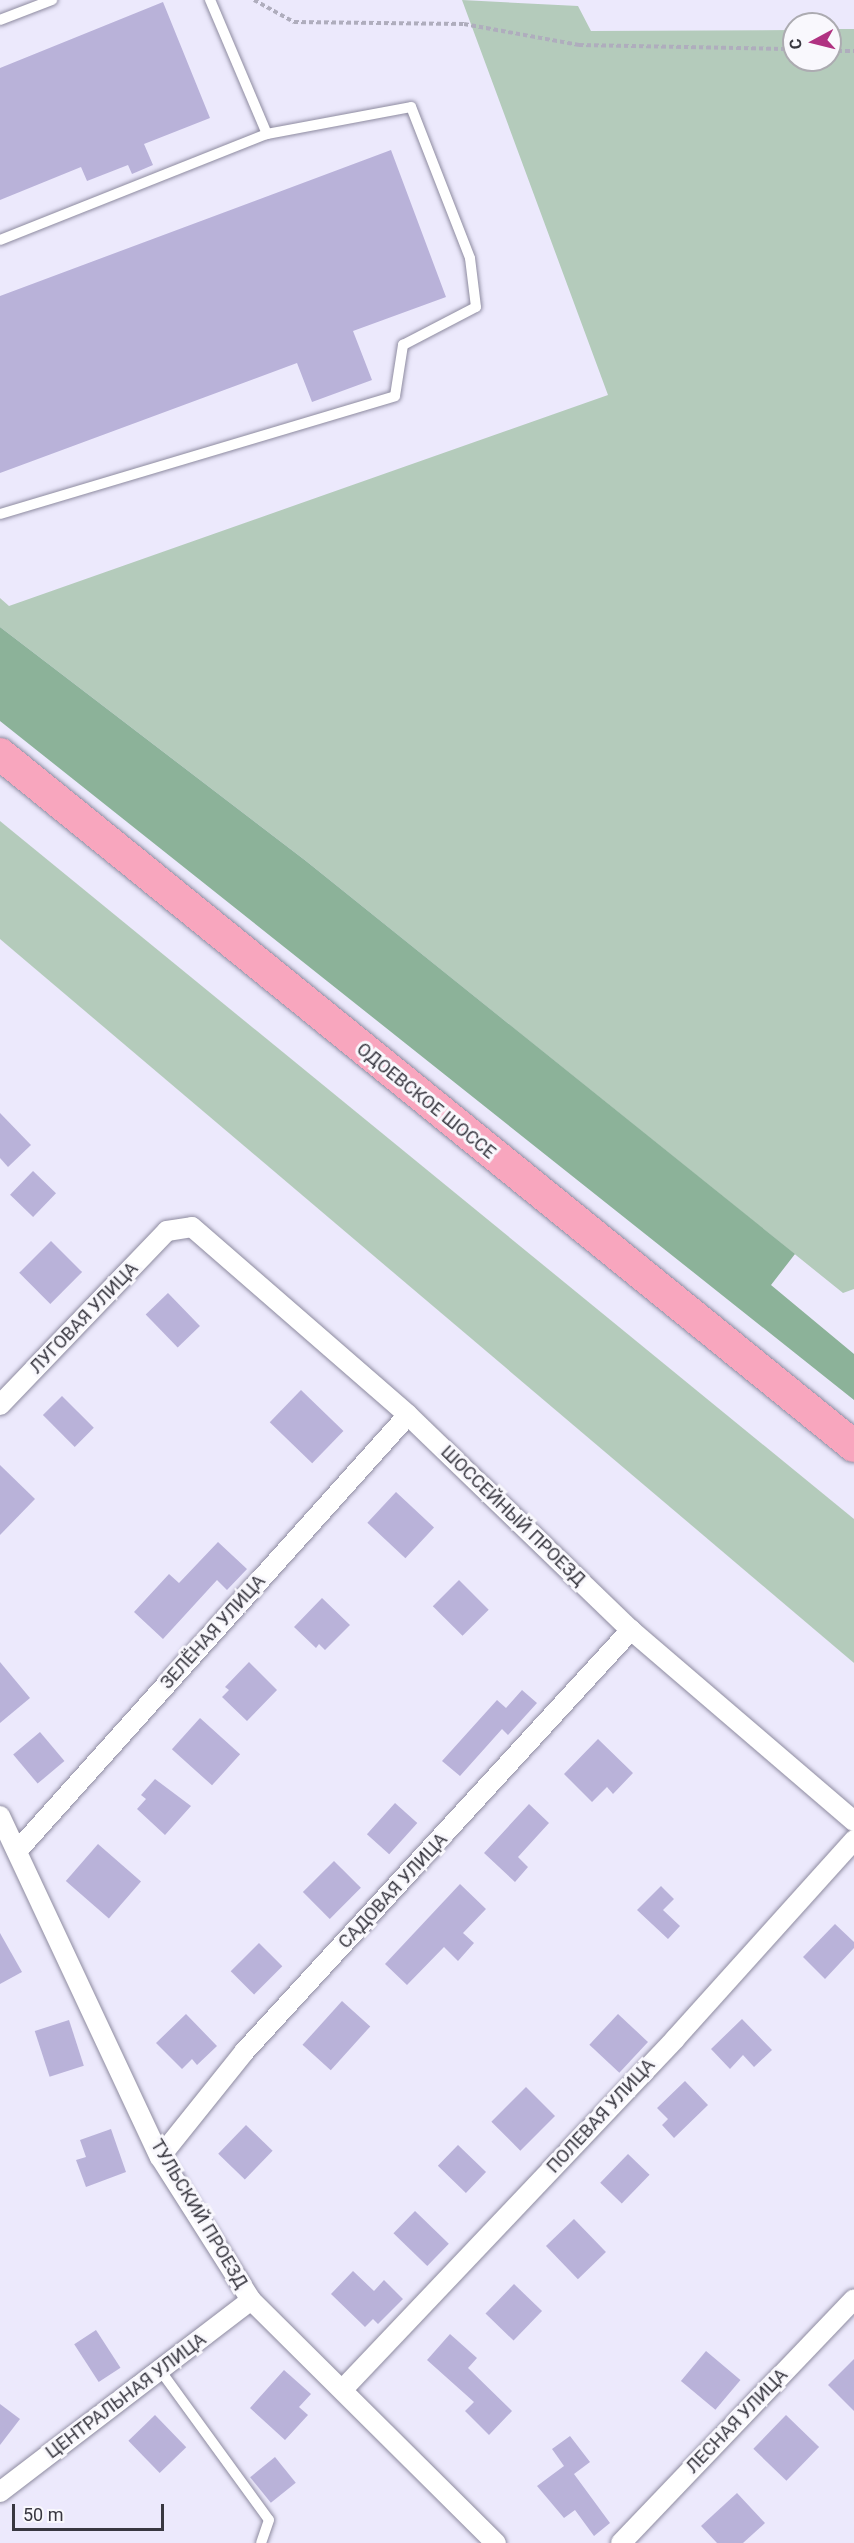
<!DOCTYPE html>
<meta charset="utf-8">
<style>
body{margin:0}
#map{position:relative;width:854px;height:2543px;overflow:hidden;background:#ece9fc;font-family:Roboto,sans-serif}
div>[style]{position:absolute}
.green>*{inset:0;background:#b4cbbb}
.forest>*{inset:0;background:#8cb299}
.building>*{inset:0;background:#b9b2d9;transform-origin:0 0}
.path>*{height:4px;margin-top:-2px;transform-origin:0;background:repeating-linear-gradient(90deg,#afadbd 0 4.5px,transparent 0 7.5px)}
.roads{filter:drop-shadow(0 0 2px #8e8ba0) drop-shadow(0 0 2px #8e8ba0)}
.service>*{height:10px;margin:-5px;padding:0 5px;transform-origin:5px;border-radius:5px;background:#fff}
.minor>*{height:20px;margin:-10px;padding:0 10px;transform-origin:10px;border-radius:10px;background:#fff}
.primary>*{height:32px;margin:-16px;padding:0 16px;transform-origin:16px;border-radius:16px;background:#f8a6be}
span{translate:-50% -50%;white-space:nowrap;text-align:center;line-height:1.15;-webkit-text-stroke:6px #f9f8fd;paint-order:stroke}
.street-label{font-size:18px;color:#383740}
.north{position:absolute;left:782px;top:12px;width:60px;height:60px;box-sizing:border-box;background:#f9f8fd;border:2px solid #acabb1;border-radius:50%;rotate:263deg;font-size:16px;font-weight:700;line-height:24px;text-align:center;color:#383740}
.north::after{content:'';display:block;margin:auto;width:21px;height:27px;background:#b03282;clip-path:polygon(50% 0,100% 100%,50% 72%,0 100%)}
.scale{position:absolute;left:12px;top:2504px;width:152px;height:27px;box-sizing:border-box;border:3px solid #383740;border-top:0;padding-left:8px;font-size:18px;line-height:21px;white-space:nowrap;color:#383740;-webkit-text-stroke:4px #f9f8fd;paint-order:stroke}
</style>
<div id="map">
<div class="green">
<div style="clip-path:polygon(462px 0,578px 6px,591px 31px,794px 30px,794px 60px,830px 60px,830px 29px,854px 29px,854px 1289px,843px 1293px,306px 861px,0 627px,0 598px,9px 606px,608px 395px)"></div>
<div style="clip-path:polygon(0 821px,854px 1519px,854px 1663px,0 939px)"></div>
</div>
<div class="forest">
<div style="clip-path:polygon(0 627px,306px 861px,795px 1254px,771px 1285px,854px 1354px,854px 1400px,0 721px)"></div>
</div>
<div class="building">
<div style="clip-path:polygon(163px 2px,210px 118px,144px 144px,153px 165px,132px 174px,128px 165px,87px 181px,81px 167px,0 200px,0 68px)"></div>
<div style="clip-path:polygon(391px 150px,446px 297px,353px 331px,372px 380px,312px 402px,297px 363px,0 473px,0 296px)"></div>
<div style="clip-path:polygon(0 1113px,31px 1145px,8px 1167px,0 1158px)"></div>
<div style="left:33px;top:1171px;width:32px;height:33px;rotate:44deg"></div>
<div style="left:51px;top:1241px;width:44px;height:45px;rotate:45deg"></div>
<div style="left:168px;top:1293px;width:46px;height:31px;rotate:46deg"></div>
<div style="left:301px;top:1390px;width:59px;height:45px;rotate:44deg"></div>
<div style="left:62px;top:1396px;width:45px;height:27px;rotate:45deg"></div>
<div style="clip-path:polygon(0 1465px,35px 1499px,0 1535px)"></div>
<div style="left:396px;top:1492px;width:52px;height:42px;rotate:43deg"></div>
<div style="clip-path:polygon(218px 1542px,247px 1569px,227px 1590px,217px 1580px,163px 1639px,134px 1612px,169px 1574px,179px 1583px)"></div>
<div style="left:459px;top:1580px;width:42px;height:37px;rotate:45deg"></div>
<div style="clip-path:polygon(322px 1598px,350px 1625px,325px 1650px,319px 1644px,316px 1648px,294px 1627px)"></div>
<div style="clip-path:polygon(0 1662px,30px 1698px,0 1723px)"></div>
<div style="clip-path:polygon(249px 1662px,277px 1690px,247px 1721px,222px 1697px,229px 1690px,225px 1687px)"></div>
<div style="clip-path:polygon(522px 1690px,537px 1703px,508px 1735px,502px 1729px,460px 1776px,442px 1761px,497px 1700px,506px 1708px)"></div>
<div style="left:200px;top:1718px;width:54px;height:42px;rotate:42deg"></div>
<div style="left:40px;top:1732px;width:38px;height:35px;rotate:50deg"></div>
<div style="clip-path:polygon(598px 1739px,633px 1773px,613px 1794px,607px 1787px,592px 1802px,564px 1774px)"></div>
<div style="clip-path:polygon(155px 1779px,191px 1806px,165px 1835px,137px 1809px,146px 1799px,141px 1795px)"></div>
<div style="left:395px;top:1803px;width:30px;height:42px;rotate:42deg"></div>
<div style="clip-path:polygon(529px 1804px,549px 1823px,518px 1857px,528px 1867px,515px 1882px,484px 1853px)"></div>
<div style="left:98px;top:1844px;width:57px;height:49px;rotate:41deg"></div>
<div style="left:334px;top:1861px;width:38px;height:44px;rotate:45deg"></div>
<div style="clip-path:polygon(460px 1884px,486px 1909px,463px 1933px,474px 1943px,458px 1961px,444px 1947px,407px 1985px,385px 1964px)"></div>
<div style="clip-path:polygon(661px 1886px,674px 1899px,663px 1910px,680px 1926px,668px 1939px,637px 1910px)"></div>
<div style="clip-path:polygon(835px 1924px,854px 1942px,854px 1948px,825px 1979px,803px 1957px)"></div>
<div style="clip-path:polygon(0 1933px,22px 1972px,0 1984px)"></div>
<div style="left:259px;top:1943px;width:33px;height:40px;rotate:45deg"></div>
<div style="left:342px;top:2001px;width:38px;height:59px;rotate:42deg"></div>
<div style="clip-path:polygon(186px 2014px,217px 2046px,197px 2065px,192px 2059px,182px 2069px,156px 2043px)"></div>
<div style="left:618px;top:2014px;width:41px;height:42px;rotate:43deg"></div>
<div style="clip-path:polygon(742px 2019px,772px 2050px,754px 2067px,743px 2055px,730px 2069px,711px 2049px)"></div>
<div style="left:69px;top:2020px;width:48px;height:36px;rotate:72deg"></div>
<div style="clip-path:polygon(685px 2081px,708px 2105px,674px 2138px,662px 2125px,668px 2119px,657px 2108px)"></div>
<div style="left:526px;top:2087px;width:41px;height:49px;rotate:45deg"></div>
<div style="left:246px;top:2125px;width:37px;height:40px;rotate:44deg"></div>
<div style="clip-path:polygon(111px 2129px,126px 2172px,86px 2187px,76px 2160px,86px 2157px,80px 2140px)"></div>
<div style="left:458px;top:2145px;width:39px;height:29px;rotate:44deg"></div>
<div style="left:628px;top:2154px;width:30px;height:40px;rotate:44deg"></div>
<div style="left:415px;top:2211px;width:47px;height:31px;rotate:44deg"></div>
<div style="left:574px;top:2219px;width:46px;height:39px;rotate:46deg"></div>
<div style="clip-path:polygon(353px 2271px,374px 2291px,384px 2280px,403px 2299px,378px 2324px,373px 2319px,365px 2327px,331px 2294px)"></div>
<div style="left:514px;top:2284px;width:39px;height:41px;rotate:44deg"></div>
<div style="left:96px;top:2330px;width:45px;height:26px;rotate:57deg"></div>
<div style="clip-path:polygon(450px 2334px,477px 2358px,468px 2368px,512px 2411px,489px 2435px,465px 2411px,474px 2402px,427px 2360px)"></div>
<div style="left:706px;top:2351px;width:45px;height:39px;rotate:40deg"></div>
<div style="clip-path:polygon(854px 2359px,854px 2411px,828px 2385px)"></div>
<div style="clip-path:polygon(284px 2370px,311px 2394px,299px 2407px,308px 2415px,285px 2440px,250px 2408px)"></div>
<div style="clip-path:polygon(0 2404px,20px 2419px,0 2445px)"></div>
<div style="left:155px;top:2415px;width:45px;height:37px;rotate:46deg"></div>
<div style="left:786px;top:2415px;width:46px;height:47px;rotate:44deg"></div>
<div style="clip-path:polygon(570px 2436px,590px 2462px,574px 2474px,610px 2523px,594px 2536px,575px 2510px,564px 2518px,537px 2486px,564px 2466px,552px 2449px)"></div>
<div style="left:275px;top:2457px;width:33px;height:32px;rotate:51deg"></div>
<div style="clip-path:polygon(737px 2493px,765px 2523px,743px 2543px,717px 2543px,701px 2526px)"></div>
</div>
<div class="path">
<div style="left:254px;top:0;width:46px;rotate:28.8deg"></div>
<div style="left:294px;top:22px;width:170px;rotate:0.7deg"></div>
<div style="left:464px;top:24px;width:117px;rotate:10.3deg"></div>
<div style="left:579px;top:45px;width:215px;rotate:1.1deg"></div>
<div style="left:830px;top:51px;width:24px"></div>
</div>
<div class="roads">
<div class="service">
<div style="left:0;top:20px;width:56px;rotate:-21deg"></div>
<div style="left:0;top:240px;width:287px;rotate:-21.7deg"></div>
<div style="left:0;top:514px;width:412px;rotate:-16.6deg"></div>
<div style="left:395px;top:396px;width:52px;rotate:-81.1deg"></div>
<div style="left:403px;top:345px;width:82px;rotate:-27.5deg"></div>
<div style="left:476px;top:307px;width:49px;rotate:-97deg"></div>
<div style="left:470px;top:258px;width:162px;rotate:-111.3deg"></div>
<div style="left:411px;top:107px;width:147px;rotate:169.4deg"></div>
<div style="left:267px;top:134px;width:146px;rotate:-113deg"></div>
<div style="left:160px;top:2370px;width:185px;rotate:54deg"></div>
<div style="left:269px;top:2520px;width:24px;rotate:109deg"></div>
</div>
<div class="minor">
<div style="left:0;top:1405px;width:241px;rotate:-46.2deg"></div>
<div style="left:167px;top:1231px;width:25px;rotate:-9deg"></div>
<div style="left:192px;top:1227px;width:286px;rotate:41deg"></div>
<div style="left:408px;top:1415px;width:310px;rotate:44deg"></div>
<div style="left:631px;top:1630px;width:294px;rotate:40.6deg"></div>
<div style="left:0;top:1816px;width:377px;rotate:64.9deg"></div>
<div style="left:160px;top:2157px;width:169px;rotate:57.5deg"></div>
<div style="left:251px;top:2300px;width:345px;rotate:44.8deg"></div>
<div style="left:18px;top:1850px;width:584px;rotate:-48.12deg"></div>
<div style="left:160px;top:2157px;width:134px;rotate:-51.3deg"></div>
<div style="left:244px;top:2052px;width:573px;rotate:-47.48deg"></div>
<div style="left:344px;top:2388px;width:481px;rotate:-46.5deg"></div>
<div style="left:675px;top:2039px;width:268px;rotate:-48deg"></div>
<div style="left:0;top:2492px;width:316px;rotate:-37.4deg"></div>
<div style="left:621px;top:2543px;width:337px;rotate:-46.3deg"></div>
</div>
<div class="primary">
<div style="left:0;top:754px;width:1099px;rotate:39.02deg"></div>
</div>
</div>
<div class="street-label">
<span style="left:426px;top:1101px;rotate:39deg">ОДОЕВСКОЕ ШОССЕ</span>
<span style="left:84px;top:1318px;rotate:-46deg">ЛУГОВАЯ УЛИЦА</span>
<span style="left:513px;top:1516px;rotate:44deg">ШОССЕЙНЫЙ ПРОЕЗД</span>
<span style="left:213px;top:1632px;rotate:-48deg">ЗЕЛЁНАЯ УЛИЦА</span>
<span style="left:393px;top:1891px;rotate:-47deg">САДОВАЯ УЛИЦА</span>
<span style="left:601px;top:2116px;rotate:-47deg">ПОЛЕВАЯ УЛИЦА</span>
<span style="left:199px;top:2214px;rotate:59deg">ТУЛЬСКИЙ ПРОЕЗД</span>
<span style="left:126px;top:2396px;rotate:-37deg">ЦЕНТРАЛЬНАЯ УЛИЦА</span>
<span style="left:737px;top:2421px;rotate:-46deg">ЛЕСНАЯ УЛИЦА</span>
</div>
<div class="north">С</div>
<div class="scale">50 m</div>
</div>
